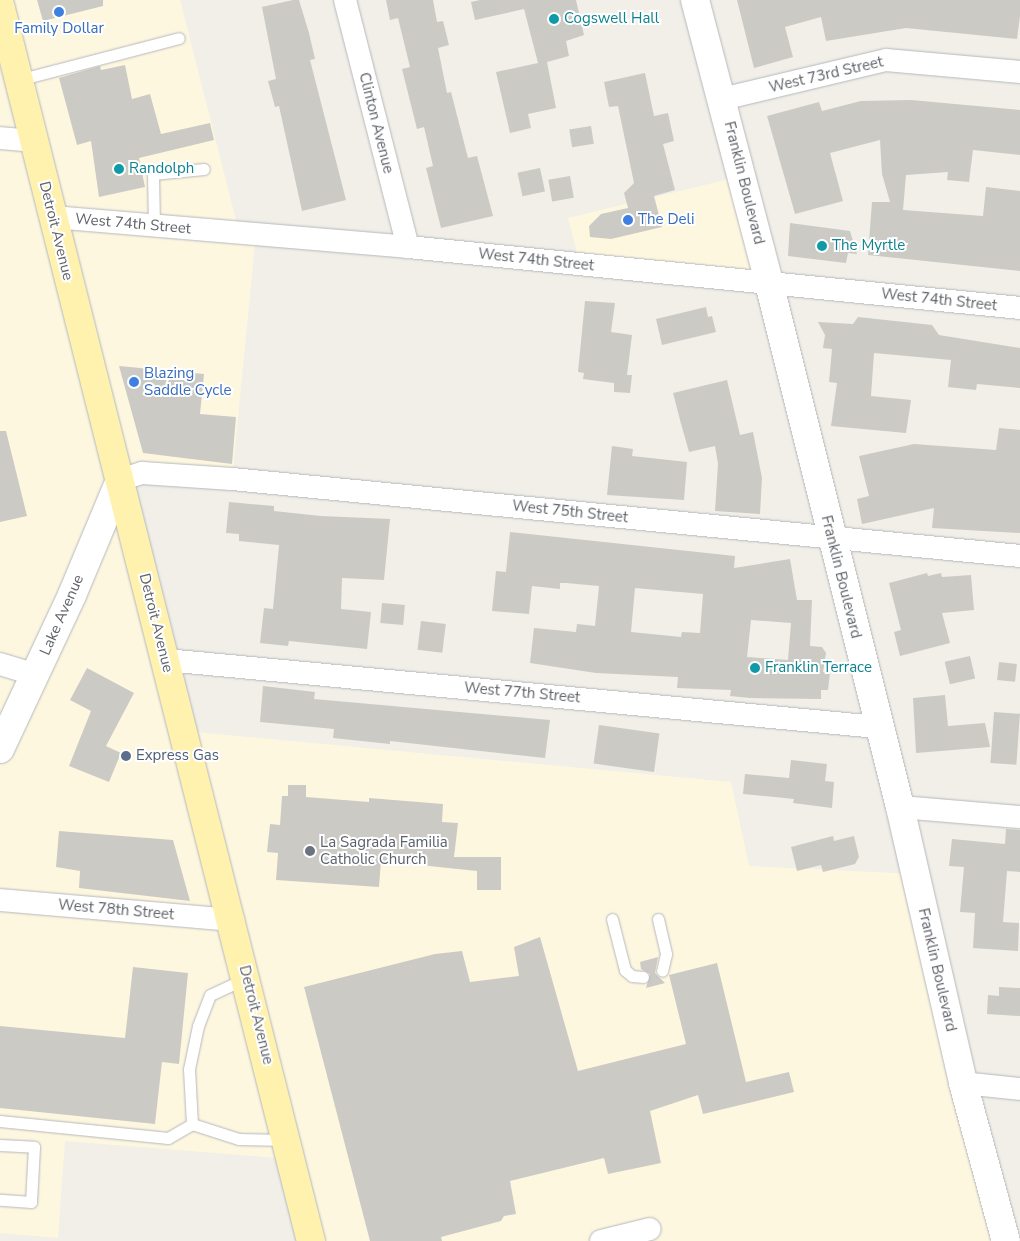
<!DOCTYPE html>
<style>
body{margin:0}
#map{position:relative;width:1020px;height:1241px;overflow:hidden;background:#f1efe8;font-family:"Nunito Sans",sans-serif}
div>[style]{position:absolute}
.commercial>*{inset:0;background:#fef7e0}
.building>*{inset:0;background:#cccac5;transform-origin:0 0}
.roads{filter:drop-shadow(0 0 1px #b5b8bc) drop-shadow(0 0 1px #b5b8bc)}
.lane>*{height:11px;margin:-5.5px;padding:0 5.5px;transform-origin:5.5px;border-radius:5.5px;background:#fff}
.street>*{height:22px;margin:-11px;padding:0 11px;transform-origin:11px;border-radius:11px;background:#fff}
.secondary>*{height:28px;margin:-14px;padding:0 14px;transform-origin:14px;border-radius:14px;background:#fff}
.primary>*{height:28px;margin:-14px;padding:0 14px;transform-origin:14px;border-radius:14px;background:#fff2af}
.dots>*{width:14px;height:14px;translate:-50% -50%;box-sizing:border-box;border:2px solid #fff;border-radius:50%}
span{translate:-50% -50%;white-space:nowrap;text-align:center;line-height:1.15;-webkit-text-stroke:4px #fff;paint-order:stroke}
.culture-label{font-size:15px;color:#0d838f}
.left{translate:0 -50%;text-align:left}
.shop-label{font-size:15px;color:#366cbe}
.street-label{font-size:15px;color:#5f6368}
.service-label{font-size:15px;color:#4e5e75}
.worship-label{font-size:15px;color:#5b616d}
</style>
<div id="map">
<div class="commercial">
<div style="clip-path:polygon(0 0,180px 0,239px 232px,256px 234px,232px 479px,130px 476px,184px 731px,731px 782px,749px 866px,915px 874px,1006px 1241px,653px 1241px,650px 1230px,601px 1241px,311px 1241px,291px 1159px,65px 1141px,58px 1238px,0 1233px)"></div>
<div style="clip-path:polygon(742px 176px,769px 283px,580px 264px,568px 218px)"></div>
</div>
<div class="building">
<div style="clip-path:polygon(37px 0,103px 0,103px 6px,43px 21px)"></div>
<div style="clip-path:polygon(293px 0,299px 0,309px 33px,315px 59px,310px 60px,346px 200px,302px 211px,279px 106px,275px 107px,268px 81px,276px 79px,262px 7px)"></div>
<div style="clip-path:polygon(386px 0,433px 0,437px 22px,443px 21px,449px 45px,438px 48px,447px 93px,451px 92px,468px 158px,477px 156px,493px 216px,441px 228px,426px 168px,433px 166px,424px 127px,417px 129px,402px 69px,410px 67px,398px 18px,390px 20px)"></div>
<div style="clip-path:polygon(480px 0,576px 0,584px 35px,566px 41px,569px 56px,547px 62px,556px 108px,528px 114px,531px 128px,510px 133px,496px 72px,538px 63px,524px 9px,475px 20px,471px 2px)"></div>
<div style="clip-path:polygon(737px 0,1020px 0,1020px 16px,1017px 39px,906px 28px,826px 41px,821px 17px,785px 27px,793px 57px,754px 68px)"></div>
<div style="clip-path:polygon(125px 65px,132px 99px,150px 94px,161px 134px,210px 123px,214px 140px,139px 158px,145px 187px,99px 197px,91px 141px,77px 145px,59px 78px,100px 66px,101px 70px)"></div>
<div style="clip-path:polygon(645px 73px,654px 116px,668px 113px,674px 141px,663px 144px,675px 190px,654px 196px,662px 227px,611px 239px,590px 237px,589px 226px,601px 214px,628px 208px,624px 193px,634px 183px,618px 106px,609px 107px,604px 82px)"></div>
<div style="clip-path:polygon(911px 100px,1020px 110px,1020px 155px,973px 150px,969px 182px,947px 180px,948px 172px,906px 175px,903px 210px,983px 216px,986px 187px,1020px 191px,1020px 271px,868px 255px,872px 202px,890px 202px,882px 174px,880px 140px,830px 153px,843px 201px,795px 214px,767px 116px,819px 102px,822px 111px,861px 101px)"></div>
<div style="left:591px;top:126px;width:18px;height:22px;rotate:81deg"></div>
<div style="left:540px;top:168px;width:24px;height:23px;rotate:78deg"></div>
<div style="left:570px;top:176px;width:22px;height:22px;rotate:80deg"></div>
<div style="clip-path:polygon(790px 223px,850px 231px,857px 254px,848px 253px,846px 263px,788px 256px)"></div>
<div style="clip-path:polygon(585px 301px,615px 303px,611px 332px,632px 335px,627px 375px,632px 375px,630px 393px,614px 392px,614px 383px,583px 379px,584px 373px,578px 372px)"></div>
<div style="clip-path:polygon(706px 307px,708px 317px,712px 316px,716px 332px,662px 345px,656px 319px)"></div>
<div style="clip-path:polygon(858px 317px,932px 325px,939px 335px,1020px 348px,1020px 388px,977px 384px,976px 390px,948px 387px,951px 360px,874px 353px,871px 396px,911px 400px,906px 433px,831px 426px,837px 383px,829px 382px,832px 349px,823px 348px,825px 335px,818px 322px,853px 324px)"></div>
<div style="clip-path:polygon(119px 366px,204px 374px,200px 414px,236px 417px,232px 464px,143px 453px)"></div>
<div style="clip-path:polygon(727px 380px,740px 435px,753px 432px,762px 478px,760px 514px,715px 511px,718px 464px,715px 446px,689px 452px,680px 420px,673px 393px)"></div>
<div style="clip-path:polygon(999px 428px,1020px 430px,1020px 533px,932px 528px,934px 508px,862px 524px,857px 499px,869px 496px,859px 456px,914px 444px,996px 450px)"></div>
<div style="clip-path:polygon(0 431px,6px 431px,27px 516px,0 522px)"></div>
<div style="clip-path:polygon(612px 446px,633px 449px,632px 456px,687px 462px,684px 500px,607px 495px)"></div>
<div style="clip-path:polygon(229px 502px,274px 506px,274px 511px,321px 516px,390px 519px,384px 580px,342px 578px,341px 609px,371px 612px,367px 649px,289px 641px,288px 646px,260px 643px,264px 608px,273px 609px,279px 545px,239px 541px,239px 534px,226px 533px)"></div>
<div style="clip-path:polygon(evenodd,510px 532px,735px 556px,734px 568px,790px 559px,797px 600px,812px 600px,810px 646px,822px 647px,826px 653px,823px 672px,830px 673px,828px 690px,821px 690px,821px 699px,750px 698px,730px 696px,731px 690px,677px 688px,678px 677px,596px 673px,530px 663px,534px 628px,576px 632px,577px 624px,595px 626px,599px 586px,566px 583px,560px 583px,560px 589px,532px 586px,529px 614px,492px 611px,496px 571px,506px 572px,510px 532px,635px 588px,703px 594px,700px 633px,682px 632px,681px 637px,631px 632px,635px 588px,510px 532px,751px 620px,791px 623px,788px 660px,747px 657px,751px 620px)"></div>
<div style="clip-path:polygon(927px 573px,928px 576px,941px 573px,942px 577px,971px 575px,974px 610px,942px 613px,950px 643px,900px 656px,894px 632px,901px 630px,889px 583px)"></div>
<div style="left:382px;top:603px;width:23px;height:20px;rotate:5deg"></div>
<div style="left:421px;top:621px;width:25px;height:29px;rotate:7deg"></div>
<div style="left:970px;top:656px;width:23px;height:26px;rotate:77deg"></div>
<div style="left:999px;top:662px;width:18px;height:18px;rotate:6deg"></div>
<div style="clip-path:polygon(87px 668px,134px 693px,106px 746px,121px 753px,109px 782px,69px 766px,91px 711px,70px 700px)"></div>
<div style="clip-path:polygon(263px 686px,315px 692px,314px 699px,550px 720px,545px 758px,390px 741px,390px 744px,333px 738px,334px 729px,260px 722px)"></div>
<div style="clip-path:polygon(945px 695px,948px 726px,985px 723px,990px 747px,916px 753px,913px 698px)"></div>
<div style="left:994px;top:712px;width:26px;height:51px;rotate:4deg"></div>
<div style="left:599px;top:725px;width:61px;height:39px;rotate:8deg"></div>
<div style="clip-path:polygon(791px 760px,827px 764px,825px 781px,834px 782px,832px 808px,793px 803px,794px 799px,743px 794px,745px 774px,789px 778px)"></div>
<div style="clip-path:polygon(288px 785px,306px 785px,306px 797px,369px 802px,369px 798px,443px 804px,442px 822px,458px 823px,454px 857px,501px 857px,501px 890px,477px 890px,477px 871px,381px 861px,379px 887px,276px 880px,278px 853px,267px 852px,270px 824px,280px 825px,282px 796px,288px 796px)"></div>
<div style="clip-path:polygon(1006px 829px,1020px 830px,1020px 872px,1007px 871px,1003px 922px,1019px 923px,1018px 951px,973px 948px,975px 913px,960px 912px,964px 867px,949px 866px,952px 839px,1005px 844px)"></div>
<div style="clip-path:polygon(59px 831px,173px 840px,190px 901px,79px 888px,80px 871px,56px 867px)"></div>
<div style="clip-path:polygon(833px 836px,834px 841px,854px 836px,859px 857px,855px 864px,823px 872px,821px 865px,797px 871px,791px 847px)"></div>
<div style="clip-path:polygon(540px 937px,578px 1071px,686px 1044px,669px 975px,717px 963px,746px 1082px,789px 1072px,794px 1092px,703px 1114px,698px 1095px,650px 1111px,661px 1163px,608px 1174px,604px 1158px,510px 1181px,516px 1214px,504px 1216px,501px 1221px,441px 1237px,442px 1241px,370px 1241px,304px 987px,435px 954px,462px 951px,470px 982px,519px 976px,514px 947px)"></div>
<div style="clip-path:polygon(658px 957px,655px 973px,665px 983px,646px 988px,650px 974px,641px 969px,640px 962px)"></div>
<div style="clip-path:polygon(133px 967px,188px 973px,179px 1064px,162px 1062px,155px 1124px,0 1108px,0 1026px,125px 1038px)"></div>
<div style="clip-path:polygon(999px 987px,1020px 988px,1020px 1016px,987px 1014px,988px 995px,999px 996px)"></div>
</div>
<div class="roads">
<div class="lane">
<div style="left:18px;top:80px;width:166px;rotate:-14.6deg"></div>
<div style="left:154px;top:225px;width:51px;rotate:-91.1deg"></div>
<div style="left:153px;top:174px;width:51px;rotate:-5.6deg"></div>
<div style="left:612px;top:919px;width:53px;rotate:75.7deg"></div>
<div style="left:625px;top:970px;width:9px;rotate:41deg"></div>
<div style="left:632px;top:976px;width:11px;rotate:5deg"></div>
<div style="left:658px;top:919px;width:36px;rotate:77deg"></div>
<div style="left:666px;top:954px;width:17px;rotate:103deg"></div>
<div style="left:0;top:1121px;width:169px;rotate:5.8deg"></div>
<div style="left:168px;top:1138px;width:28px;rotate:-30deg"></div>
<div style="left:192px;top:1124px;width:49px;rotate:17.7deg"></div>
<div style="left:239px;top:1139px;width:46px;rotate:1.2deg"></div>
<div style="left:192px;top:1124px;width:55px;rotate:-93.1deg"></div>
<div style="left:189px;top:1069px;width:44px;rotate:-78.2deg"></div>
<div style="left:198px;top:1026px;width:33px;rotate:-69deg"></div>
<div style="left:210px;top:995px;width:38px;rotate:-25deg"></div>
<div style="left:0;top:1145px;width:34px;rotate:3deg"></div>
<div style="left:34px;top:1147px;width:55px;rotate:93.1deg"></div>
<div style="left:31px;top:1202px;width:31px;rotate:-176deg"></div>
</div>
<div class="street">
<div style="left:345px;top:0;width:255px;rotate:75.7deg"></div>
<div style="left:722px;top:99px;width:169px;rotate:-13.4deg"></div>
<div style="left:886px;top:60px;width:135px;rotate:5.1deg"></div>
<div style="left:0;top:138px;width:33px;rotate:5deg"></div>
<div style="left:52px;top:217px;width:357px;rotate:4.8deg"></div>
<div style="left:408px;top:247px;width:615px;rotate:5.69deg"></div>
<div style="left:120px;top:480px;width:23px;rotate:-18deg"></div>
<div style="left:142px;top:473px;width:90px;rotate:3.8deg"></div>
<div style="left:232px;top:479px;width:792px;rotate:5.58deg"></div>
<div style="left:166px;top:660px;width:715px;rotate:5.38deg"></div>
<div style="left:0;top:664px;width:37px;rotate:17deg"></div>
<div style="left:900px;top:807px;width:120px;rotate:4.8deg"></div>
<div style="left:0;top:900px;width:234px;rotate:4.9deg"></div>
<div style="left:963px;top:1083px;width:57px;rotate:6deg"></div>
<div style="left:601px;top:1241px;width:50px;rotate:-13.8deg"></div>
</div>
<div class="secondary">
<div style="left:695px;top:0;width:293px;rotate:75.3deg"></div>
<div style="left:769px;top:283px;width:540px;rotate:75.96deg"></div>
<div style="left:900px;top:807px;width:283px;rotate:77.1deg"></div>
<div style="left:963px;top:1083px;width:164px;rotate:74.8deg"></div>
<div style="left:0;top:749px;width:170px;rotate:-64.9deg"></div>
<div style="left:72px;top:595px;width:125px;rotate:-67.3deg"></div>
</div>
<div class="primary">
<div style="left:0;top:5px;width:1275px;rotate:75.88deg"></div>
</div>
</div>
<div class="dots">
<div style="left:59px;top:12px;background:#3f7fe0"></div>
<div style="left:554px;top:19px;background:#0f9aa8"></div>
<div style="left:119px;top:169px;background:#0f9aa8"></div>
<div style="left:628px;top:220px;background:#3f7fe0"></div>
<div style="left:822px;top:246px;background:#0f9aa8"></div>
<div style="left:134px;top:382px;background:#3f7fe0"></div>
<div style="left:755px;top:668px;background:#0f9aa8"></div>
<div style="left:126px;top:756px;background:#5c6f8a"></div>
<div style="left:310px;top:851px;background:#6b7280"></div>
</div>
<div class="culture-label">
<span class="left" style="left:564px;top:19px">Cogswell Hall</span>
<span class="left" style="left:129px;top:169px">Randolph</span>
<span class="left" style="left:832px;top:246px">The Myrtle</span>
<span class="left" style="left:765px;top:668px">Franklin Terrace</span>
</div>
<div class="shop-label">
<span style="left:59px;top:29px">Family Dollar</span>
<span class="left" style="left:638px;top:220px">The Deli</span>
<span class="left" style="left:144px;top:382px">Blazing<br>Saddle Cycle</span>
</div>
<div class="street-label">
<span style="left:826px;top:75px;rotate:-13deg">West 73rd Street</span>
<span style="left:376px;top:123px;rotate:76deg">Clinton Avenue</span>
<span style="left:744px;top:183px;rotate:76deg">Franklin Boulevard</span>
<span style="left:133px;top:224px;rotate:5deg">West 74th Street</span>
<span style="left:56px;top:231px;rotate:76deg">Detroit Avenue</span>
<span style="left:536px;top:260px;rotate:6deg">West 74th Street</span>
<span style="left:939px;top:300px;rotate:6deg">West 74th Street</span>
<span style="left:570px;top:512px;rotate:6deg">West 75th Street</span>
<span style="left:841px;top:577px;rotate:76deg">Franklin Boulevard</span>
<span style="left:62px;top:615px;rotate:-66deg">Lake Avenue</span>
<span style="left:156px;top:623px;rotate:76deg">Detroit Avenue</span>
<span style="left:522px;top:693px;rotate:5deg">West 77th Street</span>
<span style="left:116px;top:910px;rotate:5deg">West 78th Street</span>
<span style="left:937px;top:970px;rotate:77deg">Franklin Boulevard</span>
<span style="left:256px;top:1015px;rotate:76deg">Detroit Avenue</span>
</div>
<div class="service-label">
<span class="left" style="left:136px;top:756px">Express Gas</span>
</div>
<div class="worship-label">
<span class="left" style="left:320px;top:851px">La Sagrada Familia<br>Catholic Church</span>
</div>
</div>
